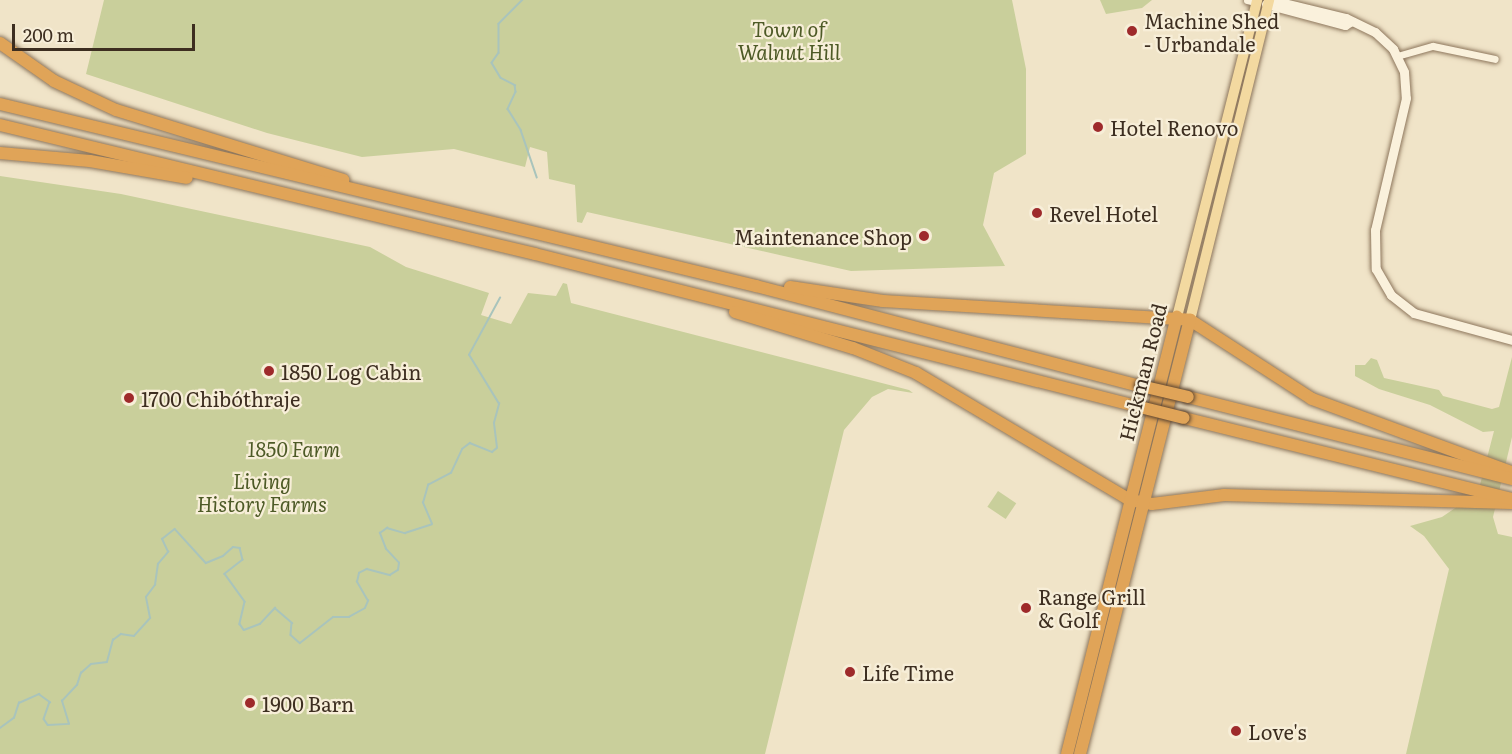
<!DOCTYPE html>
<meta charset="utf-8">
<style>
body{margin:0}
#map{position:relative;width:1512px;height:754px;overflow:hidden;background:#f0e4c8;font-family:Literata,serif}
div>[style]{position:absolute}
.green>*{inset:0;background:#c9cf9b;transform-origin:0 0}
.stream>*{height:1.5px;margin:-0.75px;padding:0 0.75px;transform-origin:0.75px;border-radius:0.75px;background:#a9c4bc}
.roads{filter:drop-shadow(0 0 2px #8d765c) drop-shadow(0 0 2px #8d765c)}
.street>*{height:7px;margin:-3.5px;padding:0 3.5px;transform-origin:3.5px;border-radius:3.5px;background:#faf1dc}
.secondary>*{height:9px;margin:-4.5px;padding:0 4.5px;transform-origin:4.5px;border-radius:4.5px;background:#faf1dc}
.primary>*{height:10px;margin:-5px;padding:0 5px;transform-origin:5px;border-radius:5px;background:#f3d9a0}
.highway>*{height:12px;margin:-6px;padding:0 6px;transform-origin:6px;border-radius:6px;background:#e0a458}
.bridges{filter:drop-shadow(0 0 2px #5b4430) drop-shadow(0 0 2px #5b4430)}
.highway-bridge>*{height:12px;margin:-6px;padding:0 6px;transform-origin:6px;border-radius:6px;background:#e0a458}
.dots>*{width:16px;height:16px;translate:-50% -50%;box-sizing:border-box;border:3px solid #f7eed8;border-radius:50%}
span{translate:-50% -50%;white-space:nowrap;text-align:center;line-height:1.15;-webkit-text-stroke:4.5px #f7eed8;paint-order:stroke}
.poi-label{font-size:20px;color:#3d2e20}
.left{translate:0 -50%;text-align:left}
.right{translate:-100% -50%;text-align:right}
.park-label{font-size:20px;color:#4d5a26;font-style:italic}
.street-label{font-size:20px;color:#3d2e20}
.scale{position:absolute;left:12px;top:24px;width:183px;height:27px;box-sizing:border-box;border:3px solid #3d2e20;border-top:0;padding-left:8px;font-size:18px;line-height:21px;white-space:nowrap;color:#3d2e20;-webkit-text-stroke:4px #f7eed8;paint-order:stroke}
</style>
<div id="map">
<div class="green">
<div style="clip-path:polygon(104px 0,1012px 0,1026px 69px,1026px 154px,994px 173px,983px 225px,1005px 266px,851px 271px,587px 212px,582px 223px,577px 222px,575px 185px,549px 179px,547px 152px,530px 147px,525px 167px,454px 149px,362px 157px,267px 133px,86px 74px)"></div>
<div style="clip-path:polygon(1100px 0,1152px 0,1142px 8px,1106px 14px)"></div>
<div style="clip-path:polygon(0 176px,121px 194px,370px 247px,406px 267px,489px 293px,481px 315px,511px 324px,528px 293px,556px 296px,563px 283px,567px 284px,571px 303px,909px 390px,913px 393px,888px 389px,872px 397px,844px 430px,765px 754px,0 754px)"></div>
<div style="clip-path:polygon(1512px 357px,1512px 437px,1493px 517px,1498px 534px,1512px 537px,1512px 754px,1406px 754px,1449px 569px,1424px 536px,1410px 526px,1442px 517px,1461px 504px,1474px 508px,1494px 431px,1483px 432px,1430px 405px,1379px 389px,1355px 376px,1355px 365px,1365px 365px,1371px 358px,1377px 360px,1384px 378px,1439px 390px,1443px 396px,1492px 409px,1499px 407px)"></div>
<div style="left:998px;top:491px;width:22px;height:19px;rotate:34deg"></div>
</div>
<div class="stream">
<div style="left:523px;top:0;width:34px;rotate:135deg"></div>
<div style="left:499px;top:24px;width:29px;rotate:90deg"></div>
<div style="left:499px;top:53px;width:12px;rotate:125deg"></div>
<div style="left:492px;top:63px;width:17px;rotate:59deg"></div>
<div style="left:501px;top:78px;width:16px;rotate:27deg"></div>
<div style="left:515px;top:85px;width:7px;rotate:82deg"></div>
<div style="left:516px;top:92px;width:19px;rotate:115deg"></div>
<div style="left:508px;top:109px;width:25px;rotate:58deg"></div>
<div style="left:521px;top:130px;width:50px;rotate:71.2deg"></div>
<div style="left:0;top:728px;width:17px;rotate:-36deg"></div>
<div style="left:14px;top:718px;width:16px;rotate:-72deg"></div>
<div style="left:19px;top:703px;width:22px;rotate:-24deg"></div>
<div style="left:39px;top:694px;width:14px;rotate:36deg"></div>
<div style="left:50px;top:702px;width:18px;rotate:109deg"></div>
<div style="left:44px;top:719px;width:7px;rotate:56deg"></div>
<div style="left:48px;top:725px;width:21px;rotate:-3deg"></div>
<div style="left:69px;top:724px;width:24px;rotate:-107deg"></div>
<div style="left:62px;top:701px;width:22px;rotate:-47deg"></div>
<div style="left:77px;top:685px;width:13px;rotate:-72deg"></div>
<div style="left:81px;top:673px;width:13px;rotate:-42deg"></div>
<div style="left:91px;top:664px;width:16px;rotate:-7deg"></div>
<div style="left:107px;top:662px;width:23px;rotate:-75deg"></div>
<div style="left:113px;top:640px;width:10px;rotate:-37deg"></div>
<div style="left:121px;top:634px;width:13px;rotate:9deg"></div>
<div style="left:134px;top:636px;width:24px;rotate:-48deg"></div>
<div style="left:150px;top:618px;width:21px;rotate:-101deg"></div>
<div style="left:146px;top:597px;width:15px;rotate:-53deg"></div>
<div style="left:155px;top:585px;width:21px;rotate:-82deg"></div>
<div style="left:158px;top:564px;width:16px;rotate:-50deg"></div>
<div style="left:168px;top:552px;width:14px;rotate:-115deg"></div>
<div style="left:162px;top:539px;width:16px;rotate:-38deg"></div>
<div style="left:175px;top:529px;width:46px;rotate:47.6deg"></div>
<div style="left:206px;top:563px;width:18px;rotate:-22deg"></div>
<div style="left:223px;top:556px;width:13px;rotate:-42deg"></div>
<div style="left:233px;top:547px;width:7px;rotate:8deg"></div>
<div style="left:240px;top:548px;width:12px;rotate:76deg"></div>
<div style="left:243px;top:560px;width:23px;rotate:142deg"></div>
<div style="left:225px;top:574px;width:34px;rotate:54deg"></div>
<div style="left:245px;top:602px;width:23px;rotate:103deg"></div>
<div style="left:240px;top:624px;width:7px;rotate:56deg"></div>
<div style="left:244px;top:630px;width:17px;rotate:-21deg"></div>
<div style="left:260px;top:624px;width:22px;rotate:-47deg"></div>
<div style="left:275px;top:608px;width:23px;rotate:41deg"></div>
<div style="left:292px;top:623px;width:12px;rotate:95deg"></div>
<div style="left:291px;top:635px;width:12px;rotate:42deg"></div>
<div style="left:300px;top:643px;width:42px;rotate:-38.2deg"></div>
<div style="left:333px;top:617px;width:16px"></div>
<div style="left:349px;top:617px;width:18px;rotate:-29deg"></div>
<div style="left:365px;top:608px;width:8px;rotate:-67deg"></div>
<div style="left:368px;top:601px;width:22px;rotate:-120deg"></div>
<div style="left:357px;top:582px;width:9px;rotate:-77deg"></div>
<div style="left:359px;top:573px;width:9px;rotate:-27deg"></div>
<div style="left:367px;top:569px;width:24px;rotate:15deg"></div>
<div style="left:390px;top:575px;width:9px;rotate:-32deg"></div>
<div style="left:398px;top:570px;width:7px;rotate:-82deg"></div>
<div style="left:399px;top:563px;width:19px;rotate:-133deg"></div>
<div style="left:386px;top:549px;width:17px;rotate:-111deg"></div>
<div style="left:380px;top:533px;width:9px;rotate:-36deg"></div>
<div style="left:387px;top:528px;width:19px;rotate:16deg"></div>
<div style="left:405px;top:533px;width:28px;rotate:-18deg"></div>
<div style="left:432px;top:524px;width:23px;rotate:-113deg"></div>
<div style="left:423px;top:503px;width:19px;rotate:-74deg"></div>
<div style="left:428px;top:485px;width:26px;rotate:-28deg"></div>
<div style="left:451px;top:473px;width:26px;rotate:-65deg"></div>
<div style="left:462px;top:449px;width:10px;rotate:-37deg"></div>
<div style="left:470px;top:443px;width:24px;rotate:22deg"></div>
<div style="left:492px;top:452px;width:6px;rotate:-39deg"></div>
<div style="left:497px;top:448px;width:25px;rotate:-97deg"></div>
<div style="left:494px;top:423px;width:20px;rotate:-75deg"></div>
<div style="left:499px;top:404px;width:57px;rotate:-121.5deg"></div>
<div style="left:469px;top:355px;width:65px;rotate:-61.5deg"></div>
</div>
<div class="roads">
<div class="street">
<div style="left:1247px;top:0;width:9px;rotate:13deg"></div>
<div style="left:1397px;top:56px;width:37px;rotate:-16deg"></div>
<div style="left:1433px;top:46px;width:63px;rotate:11.8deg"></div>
</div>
<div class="secondary">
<div style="left:1266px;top:4px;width:82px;rotate:14.9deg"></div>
<div style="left:1345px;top:25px;width:6px;rotate:-31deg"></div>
<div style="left:1268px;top:4px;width:9px;rotate:-21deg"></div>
<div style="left:1276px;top:1px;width:72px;rotate:13.7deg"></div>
<div style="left:1346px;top:18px;width:32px;rotate:26deg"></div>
<div style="left:1375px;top:32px;width:25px;rotate:43deg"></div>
<div style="left:1393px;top:49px;width:25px;rotate:64deg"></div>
<div style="left:1404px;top:72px;width:26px;rotate:86deg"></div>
<div style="left:1406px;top:98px;width:136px;rotate:103.2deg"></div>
<div style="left:1375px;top:230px;width:39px;rotate:89deg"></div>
<div style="left:1376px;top:269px;width:30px;rotate:60deg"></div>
<div style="left:1391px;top:295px;width:29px;rotate:38deg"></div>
<div style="left:1414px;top:313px;width:102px;rotate:15.4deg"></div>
</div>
<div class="primary">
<div style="left:1177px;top:317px;width:327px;rotate:-75.8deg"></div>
<div style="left:1190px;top:320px;width:330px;rotate:-76.1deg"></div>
</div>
<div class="highway">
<div style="left:0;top:43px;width:66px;rotate:35.1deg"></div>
<div style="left:54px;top:81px;width:68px;rotate:25.1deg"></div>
<div style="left:116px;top:110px;width:238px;rotate:17.1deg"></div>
<div style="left:0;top:104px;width:778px;rotate:13.54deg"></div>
<div style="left:756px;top:286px;width:398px;rotate:14.6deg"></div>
<div style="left:0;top:125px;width:550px;rotate:13.56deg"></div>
<div style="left:535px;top:254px;width:620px;rotate:14.19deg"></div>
<div style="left:0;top:153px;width:90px;rotate:5.1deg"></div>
<div style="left:90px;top:161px;width:98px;rotate:9.9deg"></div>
<div style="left:790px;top:287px;width:94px;rotate:8.6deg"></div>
<div style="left:883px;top:301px;width:308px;rotate:3.5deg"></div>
<div style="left:1190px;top:320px;width:145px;rotate:32.9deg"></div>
<div style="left:1312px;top:399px;width:213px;rotate:20.1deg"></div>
<div style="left:735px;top:312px;width:123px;rotate:17deg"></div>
<div style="left:853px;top:348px;width:68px;rotate:21.6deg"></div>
<div style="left:916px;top:373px;width:249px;rotate:30.7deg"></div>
<div style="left:1130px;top:500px;width:22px;rotate:10deg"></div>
<div style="left:1152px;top:504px;width:73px;rotate:-7.1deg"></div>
<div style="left:1224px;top:495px;width:288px;rotate:1.6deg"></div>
<div style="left:1188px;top:397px;width:334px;rotate:14.2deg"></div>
<div style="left:1184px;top:418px;width:338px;rotate:13.9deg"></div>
<div style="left:1067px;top:754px;width:451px;rotate:-75.9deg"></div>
<div style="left:1080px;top:754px;width:448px;rotate:-75.8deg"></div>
</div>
</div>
<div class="bridges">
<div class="highway-bridge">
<div style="left:1141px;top:386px;width:48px;rotate:13.2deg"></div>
<div style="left:1136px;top:406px;width:49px;rotate:14deg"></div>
</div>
</div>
<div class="dots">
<div style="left:1132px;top:31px;background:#9e2a2b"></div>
<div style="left:1098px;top:127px;background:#9e2a2b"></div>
<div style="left:1037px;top:213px;background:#9e2a2b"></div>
<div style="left:924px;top:236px;background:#9e2a2b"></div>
<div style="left:269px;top:371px;background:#9e2a2b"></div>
<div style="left:129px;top:398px;background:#9e2a2b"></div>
<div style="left:1026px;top:608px;background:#9e2a2b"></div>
<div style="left:850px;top:672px;background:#9e2a2b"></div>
<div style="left:250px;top:703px;background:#9e2a2b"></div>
<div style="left:1236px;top:731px;background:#9e2a2b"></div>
</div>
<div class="poi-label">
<span class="left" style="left:1144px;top:32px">Machine Shed<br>- Urbandale</span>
<span class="left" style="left:1110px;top:127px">Hotel Renovo</span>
<span class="left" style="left:1049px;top:213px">Revel Hotel</span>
<span class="right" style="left:912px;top:236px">Maintenance Shop</span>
<span class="left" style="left:281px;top:371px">1850 Log Cabin</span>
<span class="left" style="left:141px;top:398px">1700 Chibóthraje</span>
<span class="left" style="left:1038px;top:608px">Range Grill<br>&amp; Golf</span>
<span class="left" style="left:862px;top:672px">Life Time</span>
<span class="left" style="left:262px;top:703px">1900 Barn</span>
<span class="left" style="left:1248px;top:731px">Love's</span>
</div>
<div class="park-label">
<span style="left:789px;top:40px">Town of<br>Walnut Hill</span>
<span style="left:294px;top:448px">1850 Farm</span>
<span style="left:262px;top:492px">Living<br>History Farms</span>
</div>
<div class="street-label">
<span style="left:1142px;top:372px;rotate:-76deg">Hickman Road</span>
</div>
<div class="scale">200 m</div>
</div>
